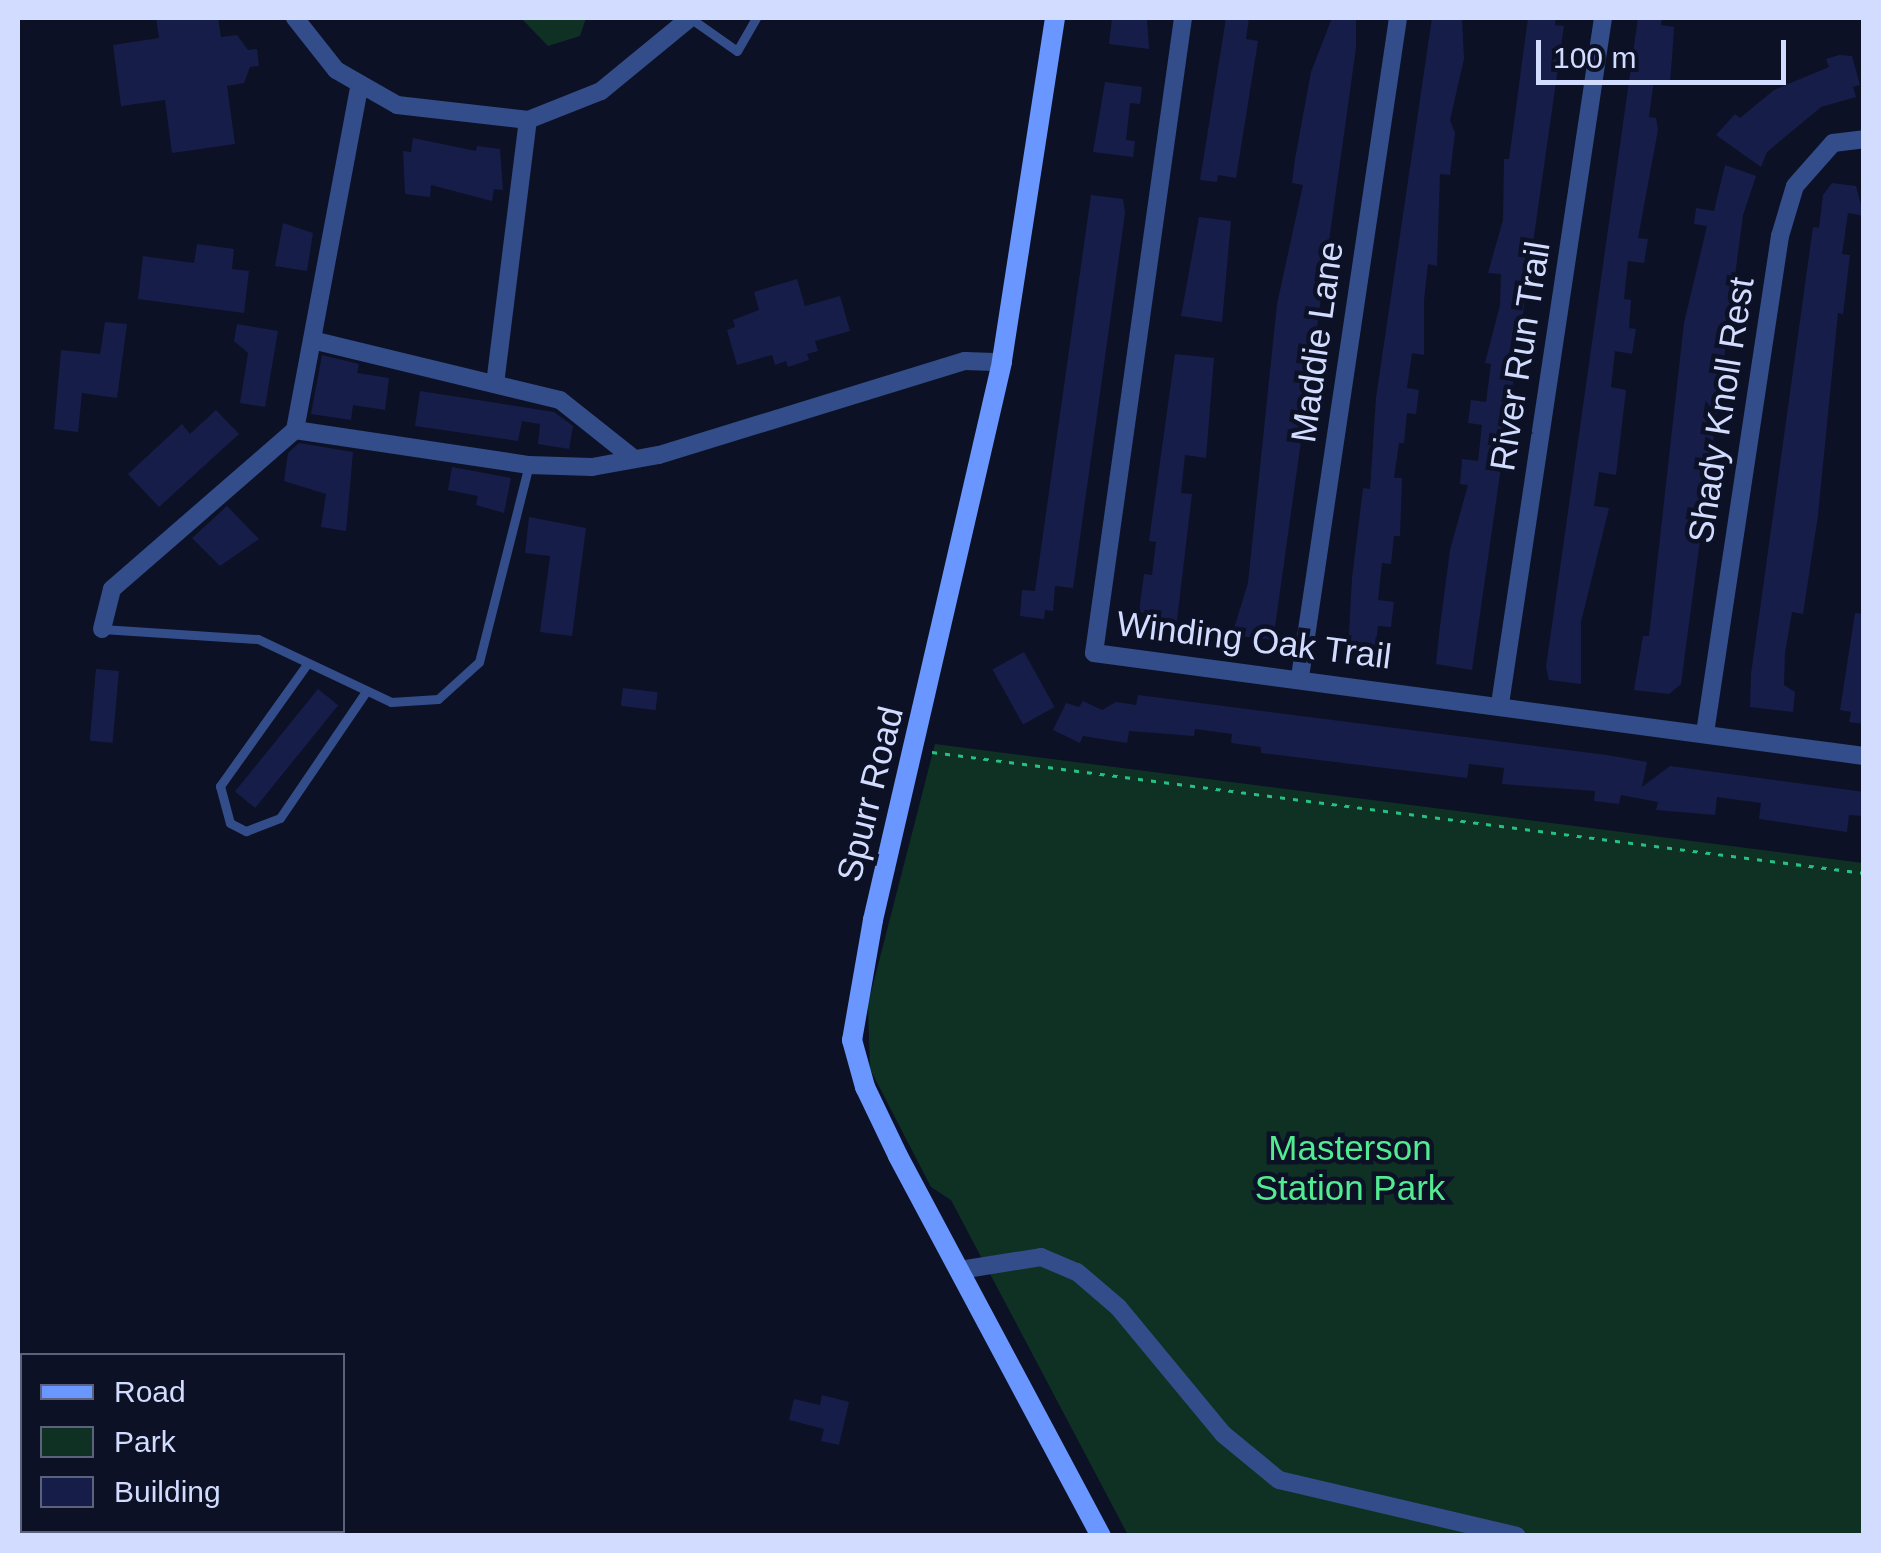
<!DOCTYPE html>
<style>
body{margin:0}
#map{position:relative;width:1881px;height:1553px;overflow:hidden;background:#0c1126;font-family:Helvetica,sans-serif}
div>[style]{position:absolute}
.green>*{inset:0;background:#0f3124}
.building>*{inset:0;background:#171d49;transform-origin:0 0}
.path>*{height:2.5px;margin-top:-1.25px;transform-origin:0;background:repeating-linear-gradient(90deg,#23c283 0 5px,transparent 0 13px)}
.lane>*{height:9px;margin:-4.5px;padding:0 4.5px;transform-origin:4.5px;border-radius:4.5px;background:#334d8a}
.street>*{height:18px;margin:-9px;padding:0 9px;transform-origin:9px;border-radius:9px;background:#334d8a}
.secondary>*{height:20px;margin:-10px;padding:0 10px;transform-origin:10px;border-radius:10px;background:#6997ff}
span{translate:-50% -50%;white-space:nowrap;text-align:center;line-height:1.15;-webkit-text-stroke:9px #0c1126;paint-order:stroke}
.street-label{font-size:35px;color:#d2dcff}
.park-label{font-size:35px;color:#52eb92}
.frame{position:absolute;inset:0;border:20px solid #d2dcff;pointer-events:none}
.legend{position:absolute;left:20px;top:1353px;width:325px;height:180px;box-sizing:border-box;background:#0c1126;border:2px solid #5b627d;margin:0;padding:12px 18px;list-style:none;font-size:30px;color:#d2dcff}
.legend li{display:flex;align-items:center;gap:20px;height:50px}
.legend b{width:50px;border:2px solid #5b627d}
.scale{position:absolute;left:1536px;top:40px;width:250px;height:45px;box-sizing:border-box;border:5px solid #d2dcff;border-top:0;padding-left:12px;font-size:30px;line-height:35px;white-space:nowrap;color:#d2dcff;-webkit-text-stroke:8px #0c1126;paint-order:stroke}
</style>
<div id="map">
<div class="green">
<div style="clip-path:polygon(521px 18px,586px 18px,580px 36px,548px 46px)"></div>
<div style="clip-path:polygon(935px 744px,1863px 863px,1863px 1535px,1128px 1535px,951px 1200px,931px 1187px,870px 1069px,868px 1004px)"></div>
</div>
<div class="building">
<div style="clip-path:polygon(156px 18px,218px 18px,221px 37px,237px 35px,248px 50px,257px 49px,259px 66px,250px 67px,244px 83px,227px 86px,235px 144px,172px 153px,165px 100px,121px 106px,113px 45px,159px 38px)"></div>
<div style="clip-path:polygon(1112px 18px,1147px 18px,1149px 49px,1109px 44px)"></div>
<div style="clip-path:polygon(1226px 18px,1249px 18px,1246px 39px,1258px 41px,1236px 178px,1218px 175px,1217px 182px,1200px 180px)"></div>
<div style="clip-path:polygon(1332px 18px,1356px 18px,1356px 48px,1275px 627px,1272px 640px,1232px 635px,1248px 583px,1277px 304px,1303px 185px,1292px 183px,1295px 159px,1311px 72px)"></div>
<div style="clip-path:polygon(1432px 18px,1462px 18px,1464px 59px,1450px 120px,1455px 133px,1450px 175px,1440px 174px,1437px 266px,1428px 264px,1424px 300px,1424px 355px,1412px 353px,1407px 388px,1419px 390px,1416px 414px,1407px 413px,1404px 443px,1399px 443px,1394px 478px,1402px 478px,1400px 536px,1394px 536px,1391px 564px,1382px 563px,1378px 600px,1394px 602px,1391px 627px,1378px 626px,1375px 654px,1348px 651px,1352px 578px,1363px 488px,1370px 489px,1376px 398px)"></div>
<div style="clip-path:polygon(1528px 18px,1556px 18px,1555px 25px,1564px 26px,1472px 670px,1436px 664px,1439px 634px,1450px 550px,1468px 485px,1460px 484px,1462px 459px,1478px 461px,1482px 425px,1468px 423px,1471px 400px,1486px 402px,1491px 364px,1485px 363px,1500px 305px,1501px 274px,1488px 273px,1503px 220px,1504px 159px,1509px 159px)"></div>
<div style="clip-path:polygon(1638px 18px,1662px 18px,1661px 25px,1674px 27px,1672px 58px,1670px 82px,1654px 80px,1649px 117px,1656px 118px,1658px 130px,1638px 238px,1648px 239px,1644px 263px,1628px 261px,1624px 299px,1631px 300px,1629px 328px,1636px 329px,1632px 354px,1615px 351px,1611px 387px,1626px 390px,1616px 475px,1599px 472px,1594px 506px,1609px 508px,1581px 622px,1581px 684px,1549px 680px,1546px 667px)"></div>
<div style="clip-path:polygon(1839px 55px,1852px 56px,1860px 85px,1853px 87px,1856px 97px,1821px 107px,1767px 152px,1761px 167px,1716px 135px,1735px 114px,1740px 118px,1774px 90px,1829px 67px,1826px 59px)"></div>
<div style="clip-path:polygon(1105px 82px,1142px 87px,1140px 104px,1130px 103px,1126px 140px,1135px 141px,1133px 157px,1093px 152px)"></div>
<div style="clip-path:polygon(413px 138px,476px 151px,477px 146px,500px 149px,503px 190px,494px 189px,492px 201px,431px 185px,430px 197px,405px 194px,403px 151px,411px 152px)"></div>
<div style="clip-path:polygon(1725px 165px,1756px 176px,1743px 215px,1681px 684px,1669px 694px,1634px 690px,1643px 636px,1649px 636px,1684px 323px,1707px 226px,1694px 224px,1696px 208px,1714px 211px)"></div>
<div style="clip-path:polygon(1832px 183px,1856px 186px,1864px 216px,1848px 213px,1842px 254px,1850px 255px,1843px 314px,1838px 313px,1818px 515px,1803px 614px,1792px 612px,1785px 653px,1784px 685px,1795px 692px,1793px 712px,1750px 707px,1751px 674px,1813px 227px,1819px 228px,1823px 195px)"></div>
<div style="clip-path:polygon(1091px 195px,1123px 199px,1125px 213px,1073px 588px,1055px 586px,1053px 611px,1045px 610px,1044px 619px,1020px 616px,1022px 590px,1035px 591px)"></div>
<div style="clip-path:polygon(1199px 217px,1231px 221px,1222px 322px,1181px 316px)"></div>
<div style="clip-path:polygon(283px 223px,313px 233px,307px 271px,275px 266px)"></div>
<div style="clip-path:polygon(197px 244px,234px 249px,232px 269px,249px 271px,244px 313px,138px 299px,143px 256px,194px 263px)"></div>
<div style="clip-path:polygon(797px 279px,805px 306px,840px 296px,850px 331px,815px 341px,818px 351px,807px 354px,809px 360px,788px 367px,786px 361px,775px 365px,772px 355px,737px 365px,727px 330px,735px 327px,733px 320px,759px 310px,754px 292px)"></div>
<div style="clip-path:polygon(105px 322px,127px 324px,117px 398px,82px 393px,78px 432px,54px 429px,61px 350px,100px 354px)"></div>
<div style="clip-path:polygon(237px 324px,278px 331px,265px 407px,240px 403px,248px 353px,234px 341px)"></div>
<div style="clip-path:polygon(1175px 354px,1214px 358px,1206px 458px,1185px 455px,1181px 493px,1192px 494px,1176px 628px,1153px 625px,1155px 614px,1139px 612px,1144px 574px,1152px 575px,1156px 542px,1149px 541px)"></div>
<div style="clip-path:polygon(322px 355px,359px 364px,357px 373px,389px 378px,385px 410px,353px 405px,351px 420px,311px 414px)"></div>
<div style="clip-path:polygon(420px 391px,554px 412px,573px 426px,569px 449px,538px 444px,540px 424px,522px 421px,518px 441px,415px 426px)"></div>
<div style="clip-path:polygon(216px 410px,239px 434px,159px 507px,128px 474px,182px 424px,190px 434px)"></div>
<div style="clip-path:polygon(299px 443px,353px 452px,346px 531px,321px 527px,326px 494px,284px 481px,288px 453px)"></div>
<div style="clip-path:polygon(452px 467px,511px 478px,504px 513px,476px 505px,478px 496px,448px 490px)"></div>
<div style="clip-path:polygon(227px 506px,259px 539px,220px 566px,192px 538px)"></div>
<div style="clip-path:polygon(529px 517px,586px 528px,572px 636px,540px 632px,550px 556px,525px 553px)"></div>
<div style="clip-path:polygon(1855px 613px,1864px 614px,1864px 724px,1849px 722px,1851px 712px,1840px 710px)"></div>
<div style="left:1024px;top:652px;width:63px;height:36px;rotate:61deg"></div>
<div style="left:96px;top:669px;width:23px;height:72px;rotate:5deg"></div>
<div style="left:623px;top:688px;width:35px;height:18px;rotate:7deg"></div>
<div style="left:318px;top:689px;width:26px;height:132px;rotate:39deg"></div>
<div style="clip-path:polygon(1138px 695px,1607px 755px,1647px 762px,1642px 787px,1670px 766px,1857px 791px,1864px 792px,1864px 816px,1849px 815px,1847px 832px,1759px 819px,1761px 803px,1717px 797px,1715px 815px,1656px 810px,1658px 802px,1621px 795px,1619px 804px,1594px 801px,1595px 791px,1502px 784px,1504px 768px,1469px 764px,1467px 778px,1261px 753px,1261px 747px,1231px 743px,1232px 734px,1195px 729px,1194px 736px,1129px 731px,1127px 743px,1083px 736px,1080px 743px,1053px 730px,1066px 703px,1079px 707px,1083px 701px,1102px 710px,1116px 702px,1136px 705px)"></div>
<div style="clip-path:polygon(822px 1395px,849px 1402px,839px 1445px,821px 1441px,824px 1429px,789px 1420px,794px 1399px,820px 1405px)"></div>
</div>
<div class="path">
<div style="left:932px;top:752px;width:940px;rotate:7.4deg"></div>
</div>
<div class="lane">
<div style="left:690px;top:18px;width:57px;rotate:35.1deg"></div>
<div style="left:737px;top:51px;width:38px;rotate:-60deg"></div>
<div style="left:102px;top:629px;width:156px;rotate:3.7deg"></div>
<div style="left:258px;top:639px;width:147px;rotate:25.3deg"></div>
<div style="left:391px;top:702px;width:47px;rotate:-3.7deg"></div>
<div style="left:438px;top:699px;width:55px;rotate:-42.1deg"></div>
<div style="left:479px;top:662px;width:203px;rotate:-75.8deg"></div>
<div style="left:307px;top:664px;width:150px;rotate:125.5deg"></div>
<div style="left:220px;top:786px;width:38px;rotate:75deg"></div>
<div style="left:230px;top:823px;width:18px;rotate:27deg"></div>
<div style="left:246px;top:831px;width:36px;rotate:-21deg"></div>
<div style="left:280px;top:818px;width:151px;rotate:-55.8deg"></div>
</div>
<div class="street">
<div style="left:295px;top:18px;width:66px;rotate:51.7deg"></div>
<div style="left:336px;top:70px;width:70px;rotate:29.8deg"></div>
<div style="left:397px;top:105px;width:132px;rotate:6.5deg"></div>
<div style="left:528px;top:120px;width:79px;rotate:-21.7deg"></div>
<div style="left:601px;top:91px;width:115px;rotate:-39.4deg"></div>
<div style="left:1183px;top:18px;width:641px;rotate:97.98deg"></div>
<div style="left:1094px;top:653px;width:777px;rotate:7.62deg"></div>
<div style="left:312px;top:340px;width:255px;rotate:13.6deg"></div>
<div style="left:560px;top:400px;width:93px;rotate:38.5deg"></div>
<div style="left:495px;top:384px;width:266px;rotate:-82.9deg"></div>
<div style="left:295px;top:430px;width:237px;rotate:8.5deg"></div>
<div style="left:529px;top:465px;width:63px;rotate:1.8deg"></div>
<div style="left:592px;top:467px;width:68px;rotate:-10.2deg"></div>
<div style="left:659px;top:455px;width:320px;rotate:-17.1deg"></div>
<div style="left:965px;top:361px;width:37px;rotate:2deg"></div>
<div style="left:102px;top:629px;width:41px;rotate:-76deg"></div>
<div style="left:112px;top:589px;width:242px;rotate:-41deg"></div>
<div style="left:295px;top:430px;width:349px;rotate:-79.4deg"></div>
<div style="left:1300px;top:677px;width:666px;rotate:-81.54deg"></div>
<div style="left:1500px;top:704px;width:694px;rotate:-81.46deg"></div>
<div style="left:1705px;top:733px;width:503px;rotate:-81.42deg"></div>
<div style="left:1780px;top:236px;width:52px;rotate:-73.3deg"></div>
<div style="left:1795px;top:186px;width:57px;rotate:-48.5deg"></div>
<div style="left:1833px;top:143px;width:31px;rotate:-7deg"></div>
<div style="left:960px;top:1270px;width:82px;rotate:-9.1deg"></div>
<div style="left:1041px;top:1257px;width:39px;rotate:23deg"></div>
<div style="left:1077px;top:1272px;width:54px;rotate:40.5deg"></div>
<div style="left:1118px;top:1307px;width:165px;rotate:50.4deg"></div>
<div style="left:1223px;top:1434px;width:72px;rotate:39.4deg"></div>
<div style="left:1279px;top:1480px;width:244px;rotate:13.2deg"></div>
</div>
<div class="secondary">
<div style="left:1055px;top:18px;width:348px;rotate:98.8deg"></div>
<div style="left:1002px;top:362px;width:573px;rotate:103.02deg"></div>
<div style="left:873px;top:920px;width:122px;rotate:99.9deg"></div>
<div style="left:852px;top:1040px;width:49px;rotate:74.5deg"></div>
<div style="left:865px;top:1087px;width:76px;rotate:64.4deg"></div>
<div style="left:898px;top:1156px;width:431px;rotate:61.9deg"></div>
</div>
<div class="street-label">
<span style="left:1317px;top:342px;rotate:-82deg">Maddie Lane</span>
<span style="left:1520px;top:356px;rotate:-81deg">River Run Trail</span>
<span style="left:1721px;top:410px;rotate:-81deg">Shady Knoll Rest</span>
<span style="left:1254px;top:640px;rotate:7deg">Winding Oak Trail</span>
<span style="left:870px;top:794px;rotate:-76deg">Spurr Road</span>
</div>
<div class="park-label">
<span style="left:1350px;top:1168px">Masterson<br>Station Park</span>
</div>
<div class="frame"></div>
<ul class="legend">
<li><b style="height:12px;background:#6997ff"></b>Road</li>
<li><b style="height:28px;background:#0f3124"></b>Park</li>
<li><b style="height:28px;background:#171d49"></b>Building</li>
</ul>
<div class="scale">100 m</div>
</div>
